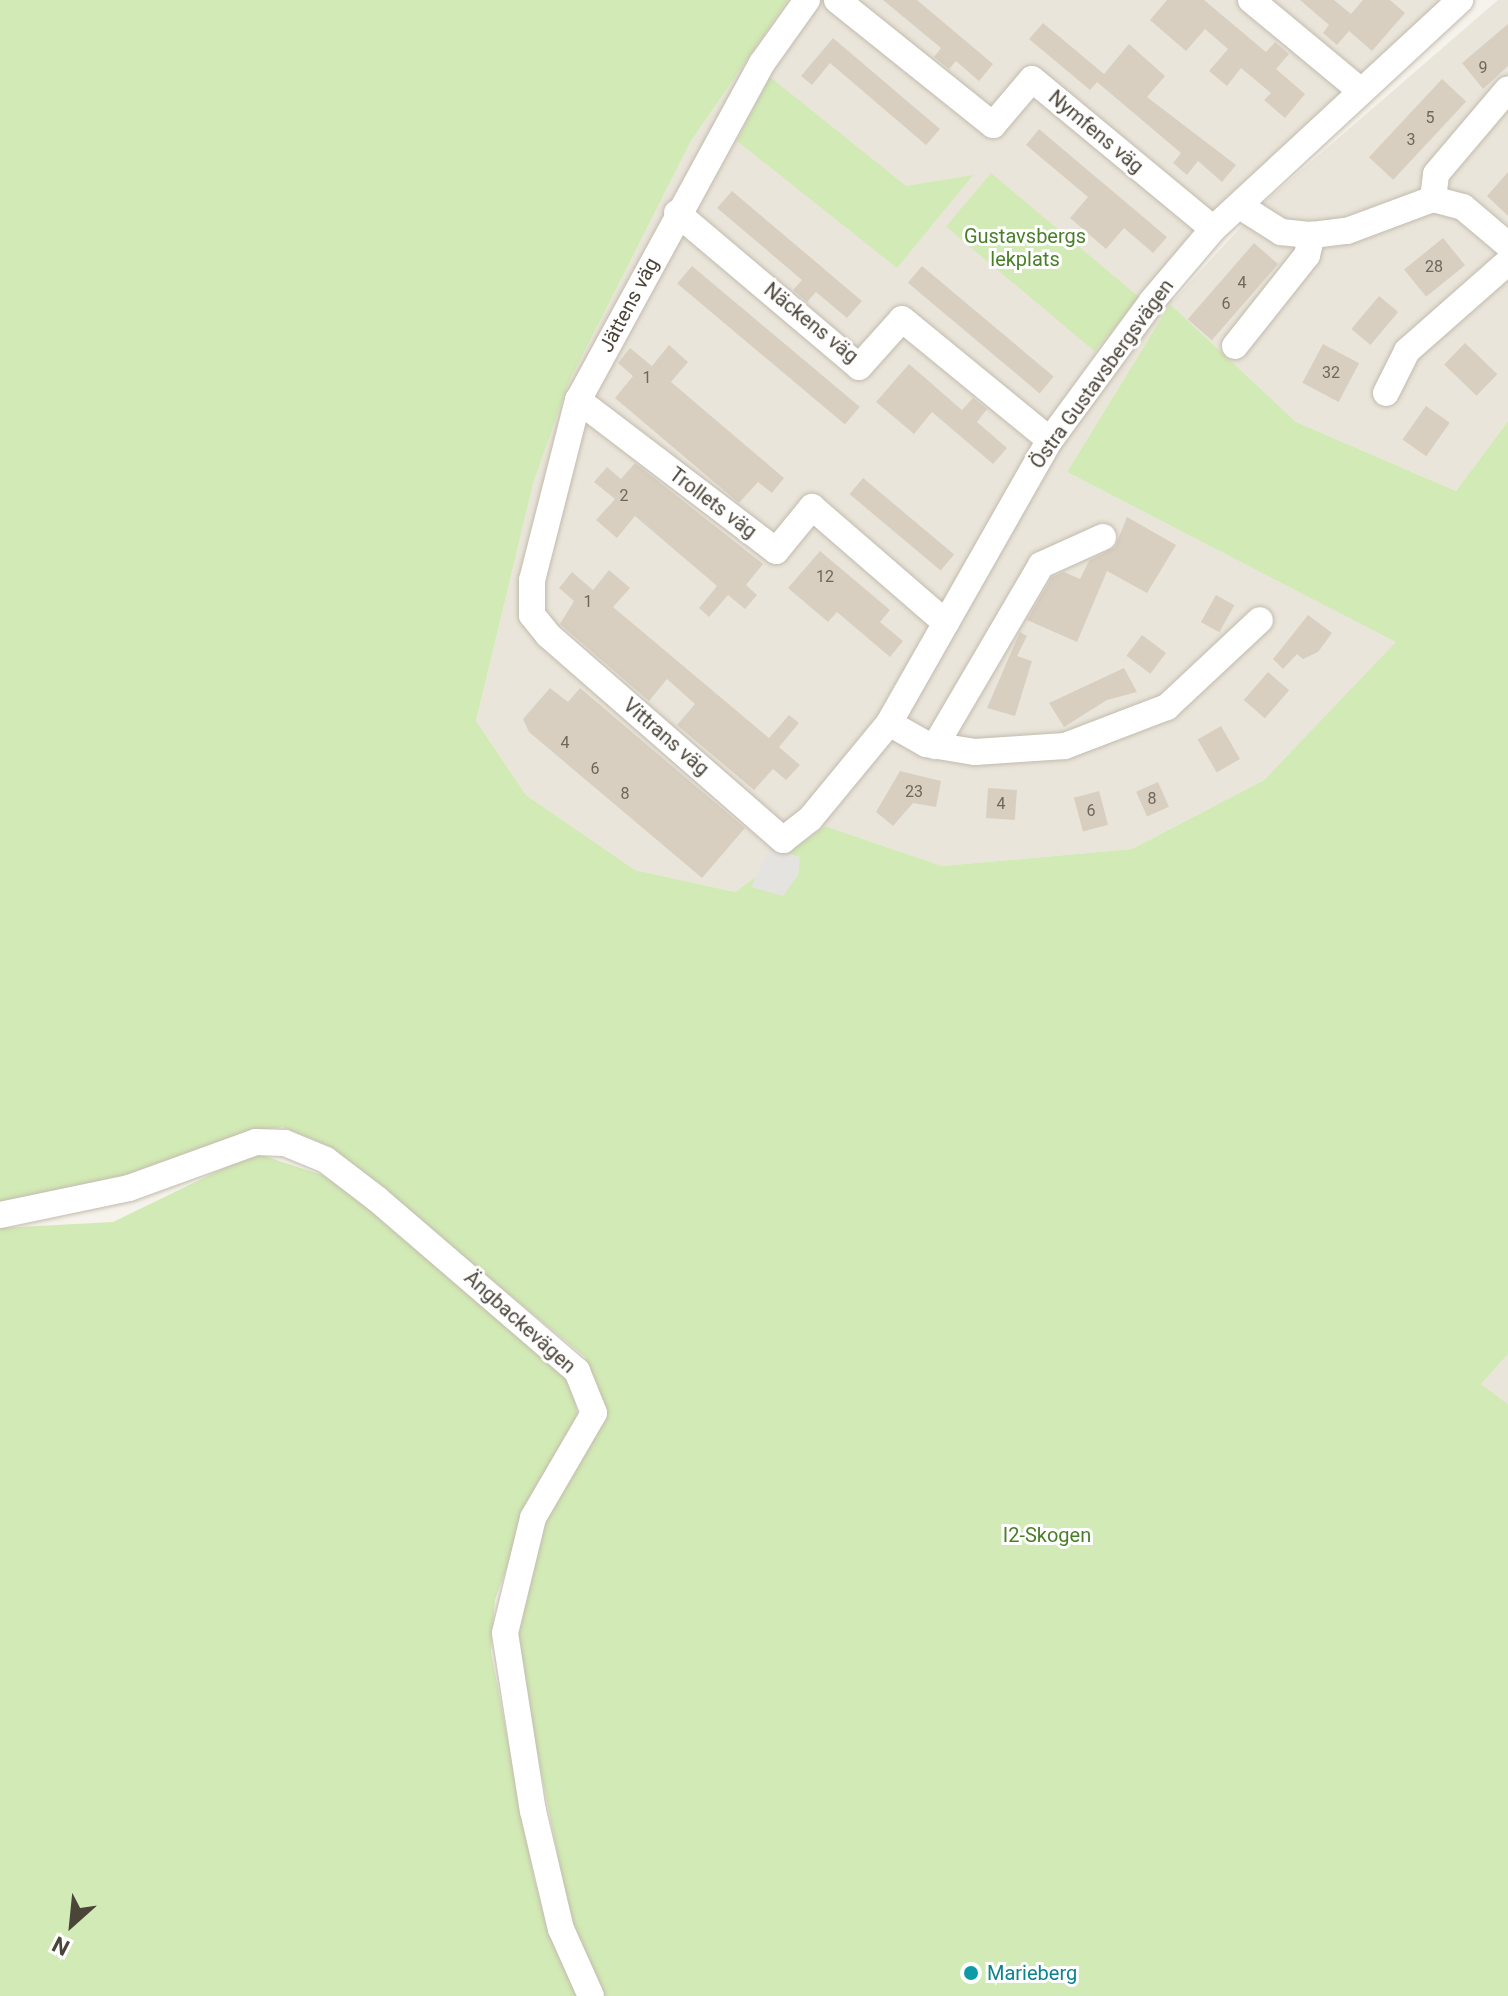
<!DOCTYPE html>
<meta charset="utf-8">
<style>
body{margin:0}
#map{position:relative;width:1508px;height:1996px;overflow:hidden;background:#f6f3ec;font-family:Roboto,sans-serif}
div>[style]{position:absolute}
.residential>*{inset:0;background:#eae5da}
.green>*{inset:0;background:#d2eab5;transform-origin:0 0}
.parking>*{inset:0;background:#e5e3e0}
.building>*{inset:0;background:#d8cfc1;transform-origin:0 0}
.roads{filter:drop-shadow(0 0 2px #c2bbae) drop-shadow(0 0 2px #c2bbae)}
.minor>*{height:26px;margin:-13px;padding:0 13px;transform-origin:13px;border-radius:13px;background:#fff}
.dots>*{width:22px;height:22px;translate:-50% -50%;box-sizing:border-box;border:4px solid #fff;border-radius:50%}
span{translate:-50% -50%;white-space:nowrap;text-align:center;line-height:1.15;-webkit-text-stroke:6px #fff;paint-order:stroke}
.number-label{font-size:16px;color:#6e675b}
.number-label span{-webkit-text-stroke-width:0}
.street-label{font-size:20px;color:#4b4439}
.park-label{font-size:20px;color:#4a7f2a}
.culture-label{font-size:20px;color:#0d838f}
.left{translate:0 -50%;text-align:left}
.north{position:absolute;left:32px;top:1884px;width:80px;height:80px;-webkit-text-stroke:6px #fff;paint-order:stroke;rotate:207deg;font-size:22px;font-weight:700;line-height:32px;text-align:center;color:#4b4439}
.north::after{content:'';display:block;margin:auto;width:28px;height:36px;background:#4b4439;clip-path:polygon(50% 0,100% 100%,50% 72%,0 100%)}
</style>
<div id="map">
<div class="residential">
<div style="clip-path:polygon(788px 0,1444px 0,1189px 240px,1172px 302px,1261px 205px,1498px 0,1508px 0,1508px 421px,1456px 491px,1296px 422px,1170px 304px,1067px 472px,1397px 642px,1264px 780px,1132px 849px,942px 866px,825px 826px,735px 892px,635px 870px,526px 795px,476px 721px,533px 484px,569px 382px,691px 141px)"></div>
<div style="clip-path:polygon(1508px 1354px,1508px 1404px,1481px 1384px)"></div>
</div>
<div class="green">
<div style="clip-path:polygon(0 0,788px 0,691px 141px,569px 382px,533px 484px,476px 721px,526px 795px,635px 870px,735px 892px,825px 826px,942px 866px,1132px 849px,1264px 780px,1396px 642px,1067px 472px,1170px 304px,1296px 422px,1456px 491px,1508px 421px,1508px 1354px,1481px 1384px,1508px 1404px,1508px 1996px,604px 1996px,572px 1926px,515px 1642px,544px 1524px,604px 1415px,585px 1357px,330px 1147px,283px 1127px,247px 1132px,123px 1176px,0 1204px)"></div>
<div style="clip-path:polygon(770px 77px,906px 186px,973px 175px,897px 268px,737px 141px)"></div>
<div style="left:991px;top:173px;width:194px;height:70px;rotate:40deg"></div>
<div style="clip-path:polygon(255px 1153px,322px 1175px,370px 1204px,572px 1379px,578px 1419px,525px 1517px,495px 1600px,491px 1652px,535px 1882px,579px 1996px,0 1996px,0 1228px,113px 1222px)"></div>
</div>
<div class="parking">
<div style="clip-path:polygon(770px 848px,800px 857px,798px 875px,783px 896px,751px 887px)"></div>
</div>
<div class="building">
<div style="clip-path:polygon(883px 0,917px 0,993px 64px,979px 81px,956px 61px,949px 69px,934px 57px,941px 48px)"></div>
<div style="clip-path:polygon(1167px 0,1204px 0,1266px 52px,1275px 42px,1289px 54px,1276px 69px,1305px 94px,1285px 118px,1264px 100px,1271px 93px,1241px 68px,1227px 86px,1209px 71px,1228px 49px,1205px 29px,1186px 51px,1150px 20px)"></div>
<div style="clip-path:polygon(1300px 0,1334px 0,1351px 14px,1363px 0,1390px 0,1405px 13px,1372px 51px,1349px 31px,1337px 45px,1323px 33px,1329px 25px)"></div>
<div style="clip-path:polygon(1043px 23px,1104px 74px,1129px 44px,1165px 76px,1147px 97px,1236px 165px,1222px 182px,1198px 161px,1187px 175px,1173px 163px,1181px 153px,1097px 82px,1090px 90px,1029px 39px)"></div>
<div style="clip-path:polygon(1508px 24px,1508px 66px,1483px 89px,1462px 63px)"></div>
<div style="clip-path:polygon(833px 38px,940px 129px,926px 145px,830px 63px,812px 85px,801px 76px)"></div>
<div style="left:1442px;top:79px;width:33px;height:107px;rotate:43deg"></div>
<div style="clip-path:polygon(1039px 129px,1167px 237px,1153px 253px,1124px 228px,1106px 249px,1070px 218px,1088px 197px,1026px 145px)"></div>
<div style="clip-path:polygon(1508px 172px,1508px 216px,1487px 196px)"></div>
<div style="clip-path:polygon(732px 191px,862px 301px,847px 318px,816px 292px,807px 302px,793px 290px,802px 280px,717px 208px)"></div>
<div style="left:1443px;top:238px;width:35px;height:50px;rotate:51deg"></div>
<div style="left:1254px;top:243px;width:32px;height:101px;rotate:41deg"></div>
<div style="left:692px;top:266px;width:219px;height:23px;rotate:40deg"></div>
<div style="left:922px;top:266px;width:172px;height:22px;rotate:40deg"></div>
<div style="left:1379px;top:296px;width:25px;height:43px;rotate:40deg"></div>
<div style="left:1465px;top:343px;width:45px;height:30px;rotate:44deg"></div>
<div style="left:1323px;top:344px;width:41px;height:44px;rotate:28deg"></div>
<div style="clip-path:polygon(669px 345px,688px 362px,671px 382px,784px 478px,772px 493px,758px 482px,739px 503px,615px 398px,633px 376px,618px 363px,630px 348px,652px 366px)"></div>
<div style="clip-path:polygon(909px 364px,962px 410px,973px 398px,987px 409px,977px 422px,1007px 448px,993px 464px,932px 412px,914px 434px,876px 402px)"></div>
<div style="left:1426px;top:406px;width:29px;height:41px;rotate:35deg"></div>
<div style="clip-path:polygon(635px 463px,763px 564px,746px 585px,757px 595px,745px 609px,728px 595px,709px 617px,699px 608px,717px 586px,635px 516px,617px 538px,596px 520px,615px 499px,594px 482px,607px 467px,621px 479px)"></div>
<div style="left:863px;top:478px;width:119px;height:21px;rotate:40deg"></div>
<div style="clip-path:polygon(1127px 517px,1176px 545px,1147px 593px,1107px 571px,1077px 642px,1027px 620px,1052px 577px,1064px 572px,1080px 579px,1089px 561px,1115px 547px)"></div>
<div style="clip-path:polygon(820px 551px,890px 610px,880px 622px,903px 641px,890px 657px,837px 612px,828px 622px,788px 588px)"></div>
<div style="clip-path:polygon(609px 570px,630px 588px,613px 607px,769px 738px,789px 715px,799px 723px,779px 747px,800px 765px,786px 780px,773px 769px,754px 790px,677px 725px,695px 704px,667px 679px,649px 701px,560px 624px,574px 601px,559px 588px,572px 572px,593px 590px)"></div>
<div style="left:1216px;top:595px;width:21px;height:31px;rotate:29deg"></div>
<div style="clip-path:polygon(1308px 615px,1332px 633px,1318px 652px,1303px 659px,1297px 654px,1283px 669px,1273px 659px)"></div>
<div style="clip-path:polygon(1020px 632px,1027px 636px,1017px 656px,1032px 661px,1015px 716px,987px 708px)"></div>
<div style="left:1142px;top:635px;width:30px;height:26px;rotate:37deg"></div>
<div style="clip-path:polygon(1124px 668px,1137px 692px,1107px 700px,1064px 727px,1049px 703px)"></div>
<div style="left:1268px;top:672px;width:28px;height:37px;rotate:41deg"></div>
<div style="clip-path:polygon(550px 688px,568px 702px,580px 688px,745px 828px,702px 878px,529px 732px,523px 719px)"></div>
<div style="left:1221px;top:726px;width:38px;height:27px;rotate:60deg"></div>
<div style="clip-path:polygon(900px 771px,941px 781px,936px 807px,913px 803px,893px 826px,876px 812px)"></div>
<div style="left:1158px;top:782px;width:27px;height:24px;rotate:66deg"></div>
<div style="left:988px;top:788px;width:29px;height:30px;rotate:4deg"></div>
<div style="left:1099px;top:791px;width:35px;height:26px;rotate:75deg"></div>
</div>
<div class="roads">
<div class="minor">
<div style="left:807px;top:0;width:77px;rotate:125.5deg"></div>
<div style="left:762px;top:63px;width:384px;rotate:118.6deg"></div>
<div style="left:578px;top:400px;width:186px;rotate:104.3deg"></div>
<div style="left:532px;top:580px;width:35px;rotate:90deg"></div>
<div style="left:532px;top:615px;width:26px;rotate:51deg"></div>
<div style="left:548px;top:635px;width:312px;rotate:41.1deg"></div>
<div style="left:783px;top:840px;width:34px;rotate:-38deg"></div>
<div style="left:810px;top:819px;width:124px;rotate:-50.5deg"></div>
<div style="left:889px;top:723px;width:326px;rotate:-60.4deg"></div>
<div style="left:1050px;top:440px;width:172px;rotate:-53.7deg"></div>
<div style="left:1152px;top:301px;width:94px;rotate:-49.7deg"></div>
<div style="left:1213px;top:229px;width:337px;rotate:-42.8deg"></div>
<div style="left:837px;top:0;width:200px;rotate:38.7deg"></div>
<div style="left:993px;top:125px;width:60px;rotate:-49.7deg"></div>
<div style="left:1032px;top:79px;width:235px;rotate:39.6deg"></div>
<div style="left:1251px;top:0;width:143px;rotate:39.6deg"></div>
<div style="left:1433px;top:199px;width:25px;rotate:-83deg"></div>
<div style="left:1436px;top:174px;width:111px;rotate:-49.7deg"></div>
<div style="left:1240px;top:206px;width:49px;rotate:32.4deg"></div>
<div style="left:1281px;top:232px;width:31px;rotate:6deg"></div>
<div style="left:1312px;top:235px;width:35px;rotate:-7deg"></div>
<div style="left:1347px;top:231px;width:92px;rotate:-20.4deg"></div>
<div style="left:1433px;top:199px;width:31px;rotate:15deg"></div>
<div style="left:1463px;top:207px;width:59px;rotate:40.2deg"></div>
<div style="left:677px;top:213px;width:238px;rotate:40.2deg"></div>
<div style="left:859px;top:367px;width:64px;rotate:-48.1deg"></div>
<div style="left:902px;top:319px;width:191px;rotate:39.3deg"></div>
<div style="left:1235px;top:346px;width:116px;rotate:-51.6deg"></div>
<div style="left:1307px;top:255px;width:21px;rotate:-76deg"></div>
<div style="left:1386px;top:393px;width:47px;rotate:-63.4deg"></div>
<div style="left:1407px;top:351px;width:135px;rotate:-41.4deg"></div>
<div style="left:578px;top:400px;width:249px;rotate:37.3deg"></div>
<div style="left:776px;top:551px;width:57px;rotate:-50.7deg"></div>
<div style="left:812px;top:507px;width:177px;rotate:40.9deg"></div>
<div style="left:889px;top:723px;width:43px;rotate:29.6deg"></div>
<div style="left:926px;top:744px;width:50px;rotate:9.3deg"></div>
<div style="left:975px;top:752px;width:90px;rotate:-3.8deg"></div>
<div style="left:1065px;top:746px;width:109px;rotate:-20.9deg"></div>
<div style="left:1167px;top:707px;width:127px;rotate:-43.1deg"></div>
<div style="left:935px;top:746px;width:210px;rotate:-59.6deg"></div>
<div style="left:1041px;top:565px;width:68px;rotate:-24.3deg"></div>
<div style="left:0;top:1215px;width:132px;rotate:-11.8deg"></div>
<div style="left:129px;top:1188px;width:135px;rotate:-19.9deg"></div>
<div style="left:256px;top:1142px;width:29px;rotate:2deg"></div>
<div style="left:285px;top:1143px;width:44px;rotate:22.5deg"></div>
<div style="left:326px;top:1160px;width:64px;rotate:37.4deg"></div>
<div style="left:377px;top:1199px;width:264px;rotate:40.7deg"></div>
<div style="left:577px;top:1371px;width:45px;rotate:68deg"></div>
<div style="left:594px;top:1413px;width:121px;rotate:120.2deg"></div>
<div style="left:533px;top:1518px;width:118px;rotate:103.7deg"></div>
<div style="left:505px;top:1633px;width:180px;rotate:81.1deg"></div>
<div style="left:533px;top:1811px;width:121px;rotate:76.7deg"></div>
<div style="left:561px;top:1929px;width:73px;rotate:65.9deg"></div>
</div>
</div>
<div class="dots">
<div style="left:971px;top:1973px;background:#0f9aa8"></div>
</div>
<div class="number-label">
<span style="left:1483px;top:68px">9</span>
<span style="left:1430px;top:118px">5</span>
<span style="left:1411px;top:140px">3</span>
<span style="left:1434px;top:267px">28</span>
<span style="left:1242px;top:283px">4</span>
<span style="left:1226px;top:304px">6</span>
<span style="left:1331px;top:373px">32</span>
<span style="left:647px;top:378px">1</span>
<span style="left:624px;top:496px">2</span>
<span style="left:825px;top:577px">12</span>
<span style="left:588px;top:602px">1</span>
<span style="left:565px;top:743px">4</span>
<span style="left:595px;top:769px">6</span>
<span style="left:914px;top:792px">23</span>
<span style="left:625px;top:794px">8</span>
<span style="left:1152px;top:799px">8</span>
<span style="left:1001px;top:804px">4</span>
<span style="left:1091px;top:811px">6</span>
</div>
<div class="street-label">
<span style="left:1096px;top:132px;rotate:40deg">Nymfens väg</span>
<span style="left:629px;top:305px;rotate:-62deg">Jättens väg</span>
<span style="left:811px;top:323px;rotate:39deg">Näckens väg</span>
<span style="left:1102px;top:374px;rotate:-54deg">Östra Gustavsbergsvägen</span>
<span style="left:713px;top:503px;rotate:37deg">Trollets väg</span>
<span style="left:666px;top:737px;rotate:41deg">Vittrans väg</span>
<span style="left:520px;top:1322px;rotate:42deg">Ängbackevägen</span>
</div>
<div class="park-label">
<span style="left:1025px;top:248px">Gustavsbergs<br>lekplats</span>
<span style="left:1047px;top:1535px">I2-Skogen</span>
</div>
<div class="culture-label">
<span class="left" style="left:987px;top:1973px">Marieberg</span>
</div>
<div class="north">N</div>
</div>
